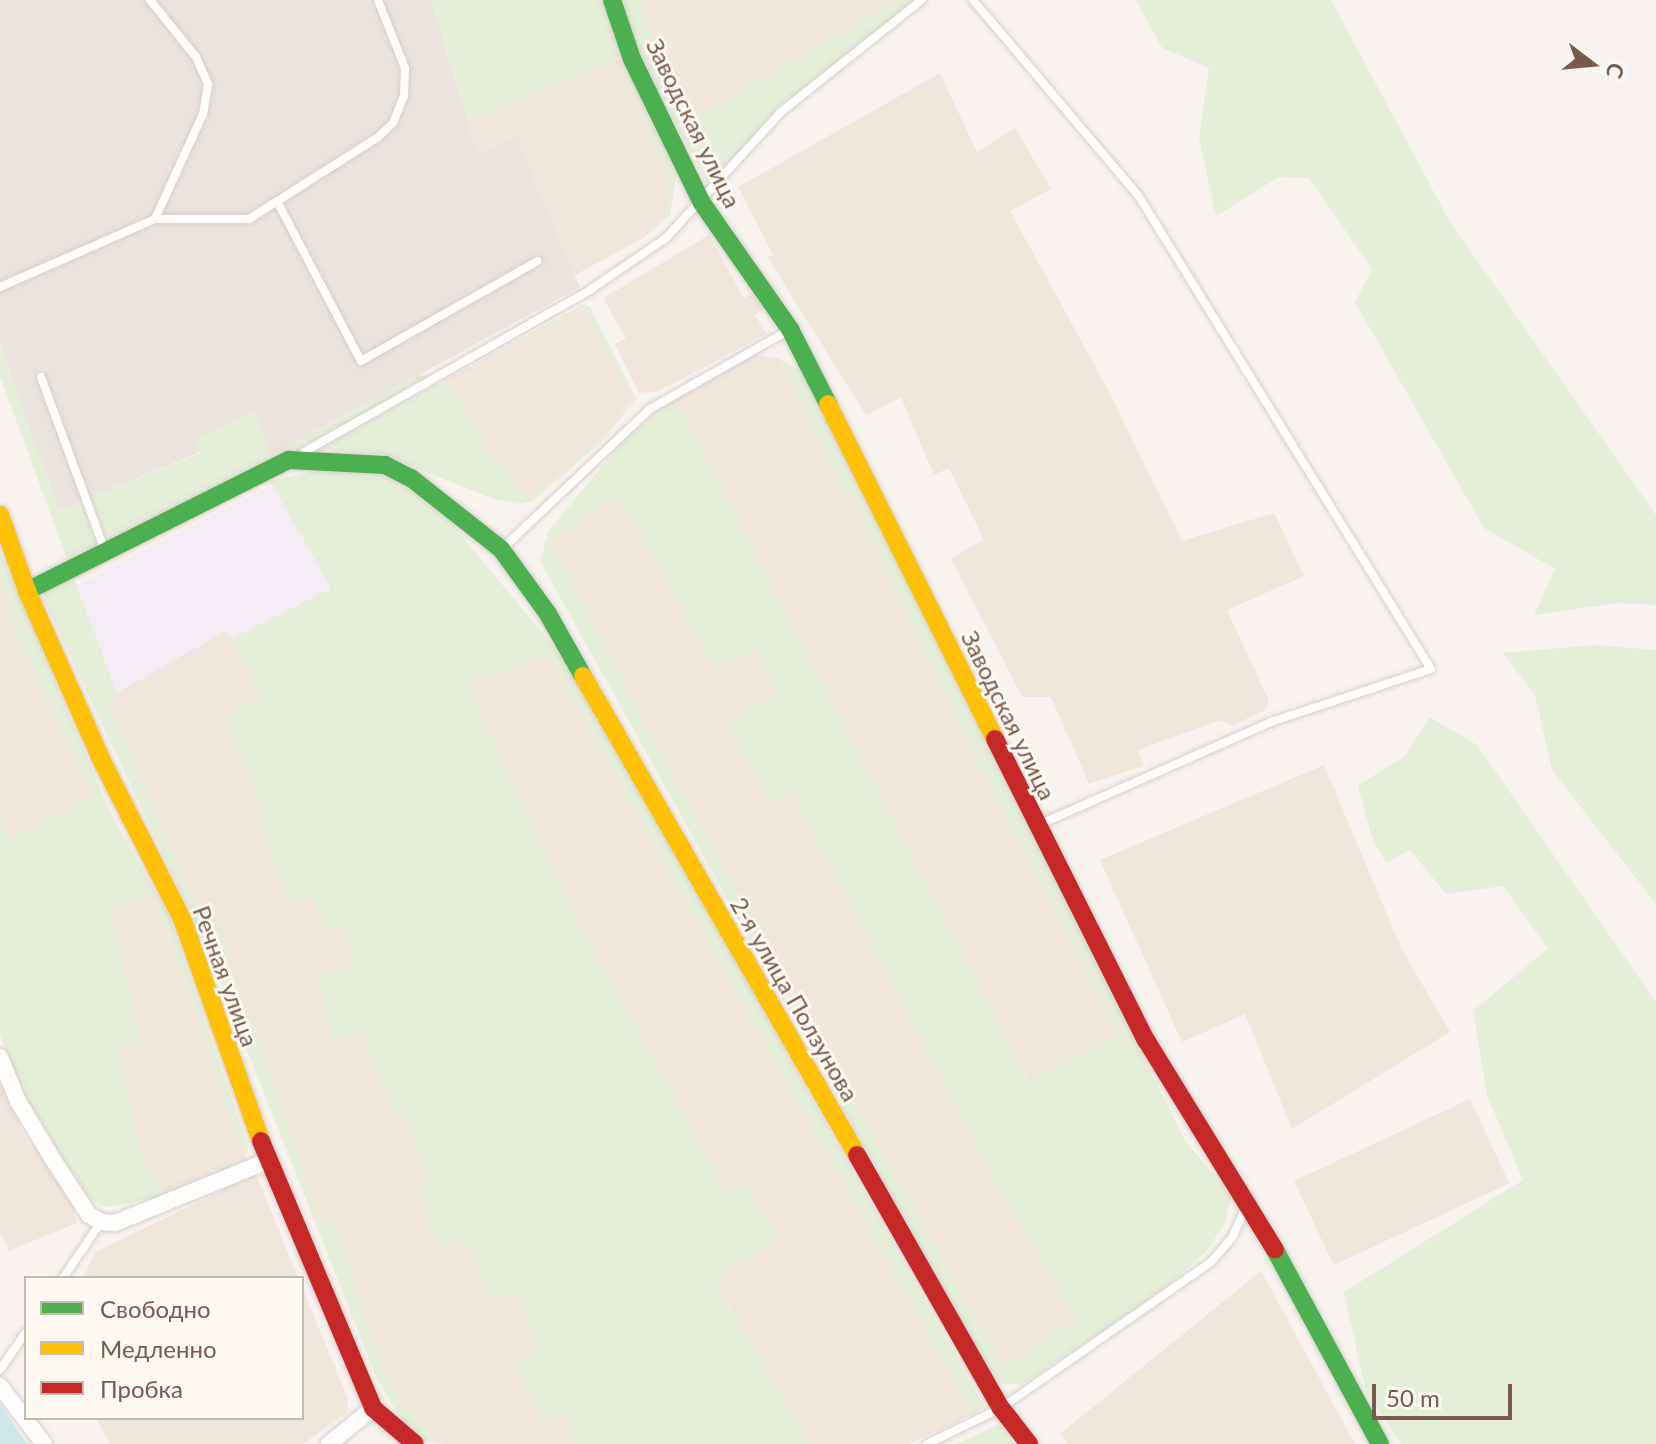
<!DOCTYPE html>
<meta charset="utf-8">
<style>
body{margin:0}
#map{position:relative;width:1656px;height:1444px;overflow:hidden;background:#f8f3ee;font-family:Lato,sans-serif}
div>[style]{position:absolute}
.residential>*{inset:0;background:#f0e6dc;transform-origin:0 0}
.industrial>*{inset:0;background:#ebe3de}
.education>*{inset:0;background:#f4ecf4}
.green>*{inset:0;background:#e5eed9}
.water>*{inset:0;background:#cfe6e8}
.roads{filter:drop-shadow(0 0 2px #d5cfc9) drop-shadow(0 0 2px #d5cfc9)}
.lane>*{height:8px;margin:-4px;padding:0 4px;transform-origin:4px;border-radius:4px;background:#fefdfc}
.street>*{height:16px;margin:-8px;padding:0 8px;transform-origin:8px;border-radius:8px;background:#fefdfc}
.fast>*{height:18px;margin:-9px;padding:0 9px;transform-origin:9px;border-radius:9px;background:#4caf50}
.slow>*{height:18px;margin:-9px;padding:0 9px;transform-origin:9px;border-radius:9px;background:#ffc107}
.jam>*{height:18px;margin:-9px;padding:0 9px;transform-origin:9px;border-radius:9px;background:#c62828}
span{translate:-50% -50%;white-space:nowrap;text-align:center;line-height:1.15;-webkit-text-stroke:6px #fef8f0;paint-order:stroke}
.street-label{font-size:24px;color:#765b4e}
.legend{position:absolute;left:24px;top:1276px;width:280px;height:144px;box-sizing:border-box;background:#fef8f0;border:2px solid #c8b9af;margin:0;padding:10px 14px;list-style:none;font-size:24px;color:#765b4e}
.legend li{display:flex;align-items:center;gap:16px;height:40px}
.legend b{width:40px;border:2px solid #c8b9af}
.north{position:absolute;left:1552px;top:24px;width:80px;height:80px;-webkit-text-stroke:6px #fef8f0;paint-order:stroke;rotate:106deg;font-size:22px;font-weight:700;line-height:32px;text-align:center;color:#765b4e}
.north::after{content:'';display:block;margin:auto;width:28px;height:36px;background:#765b4e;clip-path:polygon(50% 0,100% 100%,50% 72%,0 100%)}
.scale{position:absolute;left:1372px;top:1384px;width:140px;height:36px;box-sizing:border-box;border:4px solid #765b4e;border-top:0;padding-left:10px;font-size:24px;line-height:28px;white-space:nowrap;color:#765b4e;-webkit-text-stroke:6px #fef8f0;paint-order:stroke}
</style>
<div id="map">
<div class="residential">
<div style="clip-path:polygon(639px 0,898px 0,695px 118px,652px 37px)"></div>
<div style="clip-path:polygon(619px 58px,673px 191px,665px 214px,645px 237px,575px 275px,516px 138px,478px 153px,469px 122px)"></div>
<div style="clip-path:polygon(940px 73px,977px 152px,1015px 128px,1051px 189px,1010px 211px,1107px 388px,1182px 541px,1274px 513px,1304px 576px,1227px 610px,1269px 701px,1265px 710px,1232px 726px,1221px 720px,1138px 750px,1143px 766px,1089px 784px,1051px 697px,1022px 697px,951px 558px,984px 540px,949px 468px,934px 475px,901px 397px,866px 415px,768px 258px,773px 255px,738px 187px)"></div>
<div style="clip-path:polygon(709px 235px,744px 298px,756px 291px,765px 308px,755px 315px,766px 334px,659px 391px,639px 393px,615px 344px,626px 338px,603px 298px)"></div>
<div style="clip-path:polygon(584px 309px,633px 398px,600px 439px,525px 502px,502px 461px,494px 464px,448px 378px)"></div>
<div style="clip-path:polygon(753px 354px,780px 359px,844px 491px,849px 489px,980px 767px,1120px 1034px,1029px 1082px,674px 397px)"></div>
<div style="clip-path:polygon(619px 496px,715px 668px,755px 647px,778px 694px,727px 724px,770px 803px,792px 791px,1000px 1190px,1077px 1320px,1001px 1367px,674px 778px,550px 540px)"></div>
<div style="clip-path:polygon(0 576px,13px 607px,5px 611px,95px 797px,9px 839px,0 817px)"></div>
<div style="clip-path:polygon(227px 630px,262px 694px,224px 719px,267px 820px,259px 825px,290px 902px,313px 895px,343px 925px,354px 964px,317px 976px,333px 1040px,361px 1030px,394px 1112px,402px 1110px,428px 1183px,416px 1189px,439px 1246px,464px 1238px,517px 1290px,540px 1352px,516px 1362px,544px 1421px,564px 1414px,577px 1444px,445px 1444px,430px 1435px,410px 1409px,404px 1412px,372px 1341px,333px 1220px,320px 1223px,253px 1025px,243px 1028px,235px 1001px,241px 999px,218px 929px,208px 932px,105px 699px)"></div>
<div style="clip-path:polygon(549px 654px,775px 1059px,973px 1414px,909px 1444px,809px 1444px,714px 1279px,779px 1239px,744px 1182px,727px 1193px,574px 915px,468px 685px)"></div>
<div style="clip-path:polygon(1324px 765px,1401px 948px,1450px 1032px,1292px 1129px,1245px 1014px,1182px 1042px,1100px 860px)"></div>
<div style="clip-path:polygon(154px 894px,245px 1156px,164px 1193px,144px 1163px,118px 1051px,142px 1041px,110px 908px)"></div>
<div style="clip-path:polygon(0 1082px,29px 1146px,37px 1142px,74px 1207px,77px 1223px,9px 1251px,0 1231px)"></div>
<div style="left:1470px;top:1099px;width:93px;height:194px;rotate:65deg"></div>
<div style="clip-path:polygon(256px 1174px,298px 1278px,83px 1278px,95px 1252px)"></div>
<div style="clip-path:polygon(1261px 1271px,1355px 1444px,1067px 1444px,1061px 1433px)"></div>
<div style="clip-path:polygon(302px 1287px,348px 1399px,347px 1412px,303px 1444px,110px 1444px,96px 1418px,302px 1418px)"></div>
</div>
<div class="industrial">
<div style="clip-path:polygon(0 0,431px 0,478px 153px,516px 137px,580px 287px,270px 456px,254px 412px,195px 440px,200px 452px,59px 511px,0 344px)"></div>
</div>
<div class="education">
<div style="clip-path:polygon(272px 485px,332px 588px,231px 639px,226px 630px,117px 693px,77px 585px)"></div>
</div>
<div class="green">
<div style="clip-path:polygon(431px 0,605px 0,676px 175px,670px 216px,645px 237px,665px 214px,672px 191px,620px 58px,469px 122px)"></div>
<div style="clip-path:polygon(620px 0,639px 0,652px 37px,695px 118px,898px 0,914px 0,852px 54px,787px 100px,708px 184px,643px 64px)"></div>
<div style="clip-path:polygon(1136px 0,1331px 0,1450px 222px,1656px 515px,1656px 605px,1618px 603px,1534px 615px,1555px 569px,1484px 528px,1355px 302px,1372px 269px,1309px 178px,1279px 177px,1216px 216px,1199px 138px,1209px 68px,1162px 48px)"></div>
<div style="clip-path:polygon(evenodd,584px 304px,590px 307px,636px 399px,601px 442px,533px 501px,519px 504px,493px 499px,385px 455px,319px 448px,584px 304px,584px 309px,633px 399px,600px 439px,526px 501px,502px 460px,494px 464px,448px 378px,584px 309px)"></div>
<div style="clip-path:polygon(0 344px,59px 511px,200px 453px,194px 440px,254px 412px,271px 455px,422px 373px,426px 380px,274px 462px,67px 559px,0 376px)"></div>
<div style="clip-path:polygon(evenodd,780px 359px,801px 371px,1186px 1142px,1231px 1195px,1225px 1223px,1206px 1252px,1152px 1299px,1021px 1385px,1001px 1383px,982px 1359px,540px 561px,549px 530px,625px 439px,674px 397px,1028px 1081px,1120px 1034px,980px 767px,849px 490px,845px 492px,780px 359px,619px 496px,715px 668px,756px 648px,777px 694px,727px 724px,770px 803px,792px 792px,1000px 1190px,1077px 1320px,1002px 1367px,674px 778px,550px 540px,619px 496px)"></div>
<div style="clip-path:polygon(330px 468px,380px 475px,402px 484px,446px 517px,570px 666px,985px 1408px,973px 1414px,548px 654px,468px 685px,574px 915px,727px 1193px,743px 1182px,780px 1238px,714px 1280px,809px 1444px,577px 1444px,564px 1415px,544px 1422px,516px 1362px,540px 1351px,517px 1290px,491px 1300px,464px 1238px,439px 1246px,416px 1189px,428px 1183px,402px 1110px,394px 1113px,361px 1031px,333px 1041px,317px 976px,354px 964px,343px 925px,325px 930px,313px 895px,290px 903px,259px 824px,267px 820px,224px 719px,262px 694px,231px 639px,331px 588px,270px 481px)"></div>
<div style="clip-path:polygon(evenodd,0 552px,110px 812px,169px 916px,248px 1147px,244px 1161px,160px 1198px,105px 1207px,87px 1197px,24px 1099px,0 1035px,0 817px,9px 839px,95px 796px,5px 611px,13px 607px,0 576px,0 552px,154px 894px,245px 1156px,165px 1193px,144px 1163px,118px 1052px,142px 1042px,110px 908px,154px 894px)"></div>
<div style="clip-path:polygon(73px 576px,117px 693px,106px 699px,208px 932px,219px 929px,242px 999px,235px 1001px,243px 1028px,253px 1025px,320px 1223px,334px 1220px,372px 1341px,404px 1411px,410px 1409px,430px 1435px,445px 1444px,426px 1442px,399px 1415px,377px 1379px,203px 939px,44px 600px,45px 591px)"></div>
<div style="clip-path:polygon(1594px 645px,1656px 650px,1656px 904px,1552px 770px,1535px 695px,1503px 653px)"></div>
<div style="clip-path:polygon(1430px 717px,1477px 745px,1656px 1002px,1656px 1444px,1401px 1444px,1366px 1392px,1344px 1292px,1523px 1180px,1487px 1095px,1473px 1011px,1548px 948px,1503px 886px,1446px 894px,1410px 850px,1386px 863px,1372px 838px,1358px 785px,1404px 757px)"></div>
<div style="clip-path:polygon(1000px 1424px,1014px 1444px,956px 1444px)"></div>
</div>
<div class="water">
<div style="clip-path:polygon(0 1404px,27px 1444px,0 1444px)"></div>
</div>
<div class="roads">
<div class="lane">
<div style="left:150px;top:0;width:73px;rotate:51.1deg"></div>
<div style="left:196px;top:57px;width:30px;rotate:66deg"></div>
<div style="left:208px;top:84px;width:30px;rotate:99deg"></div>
<div style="left:203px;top:114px;width:115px;rotate:114.6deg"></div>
<div style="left:973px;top:0;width:255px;rotate:49.8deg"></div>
<div style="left:1138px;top:195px;width:557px;rotate:58.28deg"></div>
<div style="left:1431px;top:669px;width:169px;rotate:161.7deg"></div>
<div style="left:1271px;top:722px;width:252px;rotate:156.1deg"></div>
<div style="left:278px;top:203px;width:178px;rotate:62.3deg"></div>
<div style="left:361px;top:361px;width:203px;rotate:-29.5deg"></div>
<div style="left:0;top:287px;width:169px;rotate:-23.7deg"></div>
<div style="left:155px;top:219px;width:94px"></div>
<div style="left:249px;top:219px;width:153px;rotate:-32.4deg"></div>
<div style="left:378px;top:137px;width:21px;rotate:-43deg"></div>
<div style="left:393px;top:123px;width:29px;rotate:-68deg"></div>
<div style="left:404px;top:96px;width:28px;rotate:-88deg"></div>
<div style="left:405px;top:68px;width:73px;rotate:-111.7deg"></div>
<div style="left:41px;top:377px;width:185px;rotate:69.8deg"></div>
<div style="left:304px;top:452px;width:329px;rotate:-29.5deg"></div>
<div style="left:590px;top:290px;width:92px;rotate:-34.4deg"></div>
<div style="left:666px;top:238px;width:171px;rotate:-47.6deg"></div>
<div style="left:781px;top:112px;width:180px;rotate:-38.5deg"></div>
<div style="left:503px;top:548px;width:202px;rotate:-43.4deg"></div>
<div style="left:650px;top:409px;width:160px;rotate:-29.6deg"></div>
<div style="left:63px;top:1278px;width:68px;rotate:-55.8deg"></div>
<div style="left:0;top:1370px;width:46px;rotate:-55.6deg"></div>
<div style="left:927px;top:1444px;width:82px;rotate:-25.9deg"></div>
<div style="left:1001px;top:1408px;width:256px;rotate:-34.8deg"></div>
<div style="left:1211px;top:1262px;width:32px;rotate:-49deg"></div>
<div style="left:1232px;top:1238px;width:36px;rotate:-66deg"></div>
</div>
<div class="street">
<div style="left:0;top:1057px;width:48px;rotate:67.8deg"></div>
<div style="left:18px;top:1101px;width:66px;rotate:59.2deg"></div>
<div style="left:52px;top:1158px;width:68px;rotate:57deg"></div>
<div style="left:89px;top:1215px;width:14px;rotate:30deg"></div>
<div style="left:101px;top:1222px;width:14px;rotate:4deg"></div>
<div style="left:115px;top:1223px;width:165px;rotate:-22.1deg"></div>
<div style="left:0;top:1386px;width:73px;rotate:52.8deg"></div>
<div style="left:329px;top:1444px;width:57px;rotate:-39.3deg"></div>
</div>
<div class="fast">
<div style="left:612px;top:0;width:62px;rotate:71.3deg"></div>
<div style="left:632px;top:59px;width:160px;rotate:64.1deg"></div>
<div style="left:702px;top:203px;width:154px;rotate:55.1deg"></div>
<div style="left:790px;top:329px;width:84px;rotate:63.1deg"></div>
<div style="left:27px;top:591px;width:293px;rotate:-26.6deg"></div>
<div style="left:289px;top:460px;width:96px;rotate:3deg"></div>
<div style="left:385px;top:465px;width:29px;rotate:27deg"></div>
<div style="left:411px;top:478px;width:115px;rotate:38.3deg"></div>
<div style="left:501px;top:549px;width:80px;rotate:54.1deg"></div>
<div style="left:548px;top:614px;width:71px;rotate:60.6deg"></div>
<div style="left:1275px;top:1250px;width:221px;rotate:61.6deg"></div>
</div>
<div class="slow">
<div style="left:828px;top:404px;width:374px;rotate:63.5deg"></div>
<div style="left:0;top:515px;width:81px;rotate:70.4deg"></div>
<div style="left:27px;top:591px;width:188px;rotate:66.2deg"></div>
<div style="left:103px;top:763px;width:177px;rotate:63.1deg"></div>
<div style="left:183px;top:921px;width:233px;rotate:70.5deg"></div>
<div style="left:583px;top:676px;width:552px;rotate:60.23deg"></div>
</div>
<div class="jam">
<div style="left:995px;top:739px;width:337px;rotate:63.4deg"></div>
<div style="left:1146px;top:1040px;width:246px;rotate:58.4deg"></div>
<div style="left:261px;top:1141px;width:290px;rotate:67.2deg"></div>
<div style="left:373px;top:1408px;width:55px;rotate:40.6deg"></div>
<div style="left:857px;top:1155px;width:291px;rotate:60.4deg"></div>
<div style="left:1001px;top:1408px;width:46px;rotate:52.1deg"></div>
</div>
</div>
<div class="street-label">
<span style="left:694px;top:123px;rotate:64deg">Заводская улица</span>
<span style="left:1009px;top:715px;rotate:64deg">Заводская улица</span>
<span style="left:226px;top:976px;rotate:70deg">Речная улица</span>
<span style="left:795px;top:999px;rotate:60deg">2-я улица Ползунова</span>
</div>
<ul class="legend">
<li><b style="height:10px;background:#4caf50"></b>Свободно</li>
<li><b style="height:10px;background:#ffc107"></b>Медленно</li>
<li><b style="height:10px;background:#c62828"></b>Пробка</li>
</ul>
<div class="north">С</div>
<div class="scale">50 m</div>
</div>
